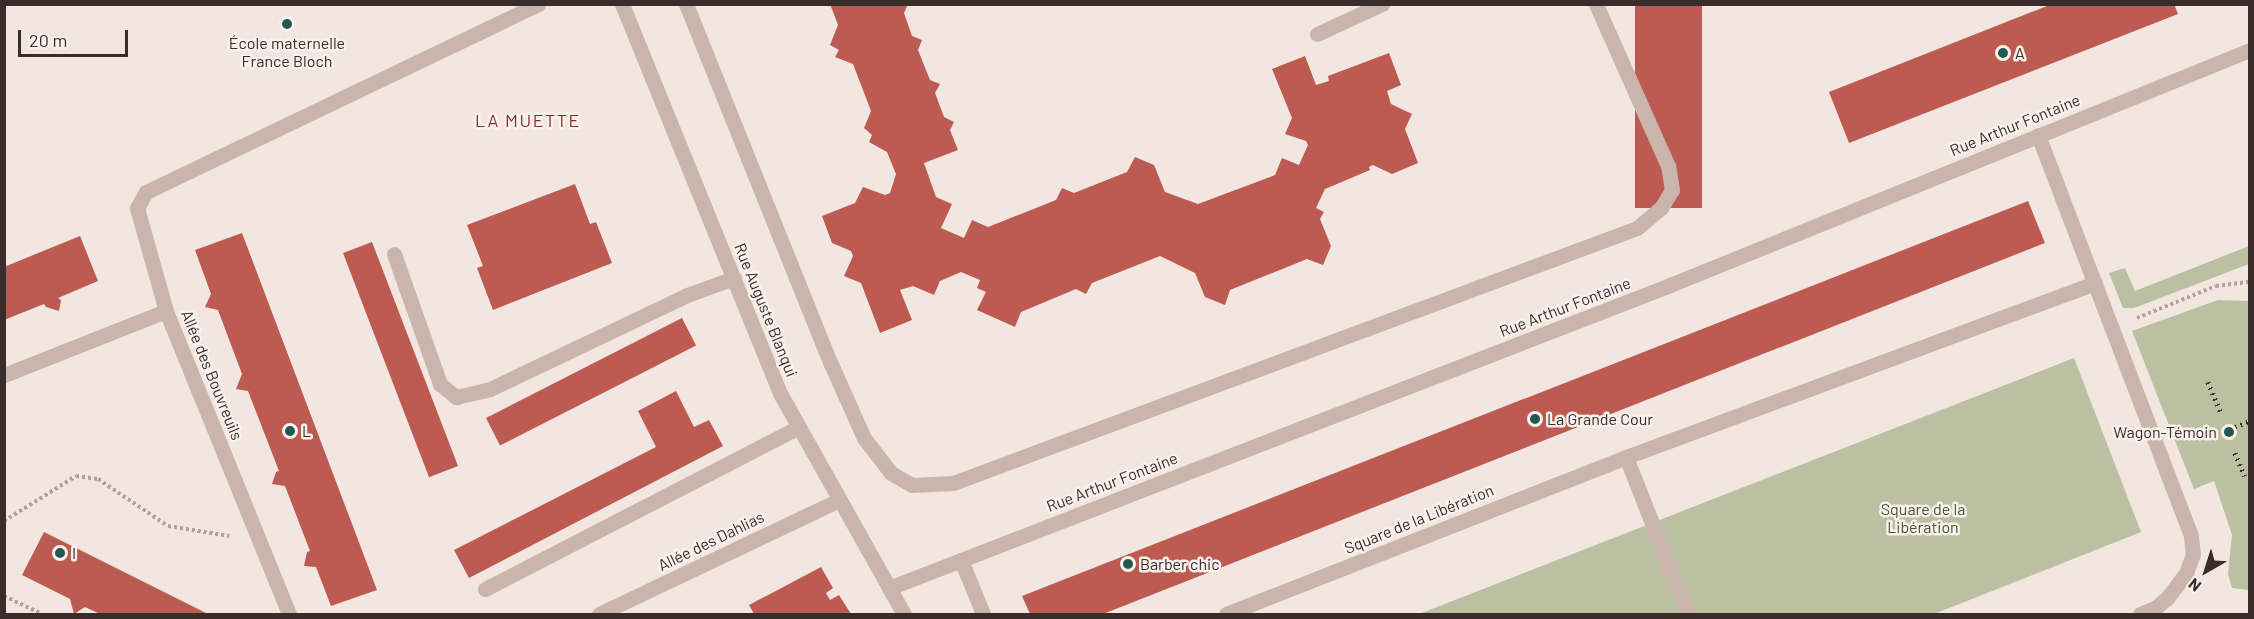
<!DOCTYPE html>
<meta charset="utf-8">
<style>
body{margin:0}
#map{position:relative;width:2254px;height:619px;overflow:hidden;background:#f1e6e0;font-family:Barlow,sans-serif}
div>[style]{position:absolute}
.green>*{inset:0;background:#bac0a1}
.building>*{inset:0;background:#bd5b52;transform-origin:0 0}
.path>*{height:4px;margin-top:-2px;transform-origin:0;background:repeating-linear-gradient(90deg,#b59f97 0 3px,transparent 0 6px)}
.service>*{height:15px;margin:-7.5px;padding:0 7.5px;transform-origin:7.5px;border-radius:7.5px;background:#c9b5ac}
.minor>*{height:15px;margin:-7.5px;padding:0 7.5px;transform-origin:7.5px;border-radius:7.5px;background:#c9b5ac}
.tertiary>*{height:15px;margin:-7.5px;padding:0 7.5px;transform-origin:7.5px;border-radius:7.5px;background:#c9b5ac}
.rail>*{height:4.5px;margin-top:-2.25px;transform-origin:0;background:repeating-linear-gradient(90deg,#382d2b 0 1.5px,transparent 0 6px)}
.dots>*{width:16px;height:16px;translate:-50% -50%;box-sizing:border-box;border:3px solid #f9f1ec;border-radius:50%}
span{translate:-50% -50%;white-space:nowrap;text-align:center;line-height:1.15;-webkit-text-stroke:5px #f9f1ec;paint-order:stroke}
.poi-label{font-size:16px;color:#382d2b}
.left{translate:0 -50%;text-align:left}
.right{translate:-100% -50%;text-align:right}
.street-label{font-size:16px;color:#382d2b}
.park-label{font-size:16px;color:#4d5430}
.neighbourhood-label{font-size:18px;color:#813029;letter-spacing:1.5px}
.frame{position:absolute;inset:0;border:6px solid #382d2b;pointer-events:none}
.north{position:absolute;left:2176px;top:541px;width:60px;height:60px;-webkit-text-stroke:4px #f9f1ec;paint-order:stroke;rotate:219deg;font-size:16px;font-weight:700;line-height:24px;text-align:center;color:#382d2b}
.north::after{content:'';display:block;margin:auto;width:21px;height:27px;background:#382d2b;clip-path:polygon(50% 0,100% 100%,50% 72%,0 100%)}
.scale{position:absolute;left:18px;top:30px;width:110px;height:27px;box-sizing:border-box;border:3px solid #382d2b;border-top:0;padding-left:8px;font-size:18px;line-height:21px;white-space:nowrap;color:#382d2b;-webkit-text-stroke:4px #f9f1ec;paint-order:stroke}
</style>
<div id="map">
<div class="green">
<div style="clip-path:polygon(2249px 246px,2249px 264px,2134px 308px,2123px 308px,2109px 273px,2125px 268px,2135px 291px)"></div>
<div style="clip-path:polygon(2218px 300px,2249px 301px,2249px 590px,2232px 588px,2228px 574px,2232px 535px,2214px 481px,2194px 489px,2132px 331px)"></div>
<div style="clip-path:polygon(2074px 358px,2141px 532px,1934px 614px,1419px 614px)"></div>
</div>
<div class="building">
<div style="clip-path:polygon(830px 4px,908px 4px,904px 13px,912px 36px,922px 40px,918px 50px,930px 80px,940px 84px,935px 93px,944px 117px,954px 122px,950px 130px,958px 150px,924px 163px,936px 197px,952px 204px,941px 228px,964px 238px,972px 220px,988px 227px,1056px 200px,1062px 188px,1074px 193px,1127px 172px,1135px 157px,1154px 165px,1165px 192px,1198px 204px,1275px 175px,1282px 158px,1299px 165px,1308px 145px,1306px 141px,1285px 134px,1292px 118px,1272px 69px,1305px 56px,1316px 85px,1329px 81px,1328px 76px,1389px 53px,1401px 85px,1387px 91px,1391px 104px,1412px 114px,1405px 129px,1418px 163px,1392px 174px,1373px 165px,1369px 167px,1370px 170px,1325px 189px,1316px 208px,1324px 212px,1320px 219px,1331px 246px,1323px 265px,1307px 259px,1230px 290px,1225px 305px,1205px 297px,1195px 273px,1160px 256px,1092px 283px,1086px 294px,1076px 289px,1021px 312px,1015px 327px,977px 310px,986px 292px,977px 288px,980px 280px,961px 272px,940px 281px,934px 295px,913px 286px,900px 290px,912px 320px,880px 333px,861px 283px,844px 276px,853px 256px,851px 251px,832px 243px,822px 216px,855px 203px,863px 187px,885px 195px,890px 193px,896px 174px,887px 152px,869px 142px,872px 135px,864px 128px,871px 111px,853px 64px,835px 57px,839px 50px,830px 45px,838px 25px)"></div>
<div style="left:1635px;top:4px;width:67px;height:204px"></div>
<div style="clip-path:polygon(2052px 4px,2174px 4px,2178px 14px,1849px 143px,1829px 92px)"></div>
<div style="clip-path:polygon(575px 184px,590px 224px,596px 222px,612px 263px,493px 310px,477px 268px,483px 266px,467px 225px)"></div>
<div style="clip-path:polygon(2028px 201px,2045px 243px,1103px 614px,1030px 614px,1022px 596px)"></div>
<div style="clip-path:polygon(242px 233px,377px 590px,331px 606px,316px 567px,304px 566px,307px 552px,310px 551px,285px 486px,272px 484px,276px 472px,279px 471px,248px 391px,236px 389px,242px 374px,218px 310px,205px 307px,211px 294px,195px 250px)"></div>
<div style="clip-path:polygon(80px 236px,98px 281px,58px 298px,61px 300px,59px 311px,46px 307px,44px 304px,4px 320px,4px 267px)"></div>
<div style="left:372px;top:242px;width:240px;height:31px;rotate:69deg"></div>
<div style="left:682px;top:318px;width:31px;height:220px;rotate:63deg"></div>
<div style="clip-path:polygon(676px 391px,694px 427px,709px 420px,723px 446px,469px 578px,454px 550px,656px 447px,638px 411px)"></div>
<div style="clip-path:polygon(44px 532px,208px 614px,100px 614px,85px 607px,74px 614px,70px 599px,22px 575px)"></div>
<div style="clip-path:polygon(821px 567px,833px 588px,826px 593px,830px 600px,839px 595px,851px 614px,754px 614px,749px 605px)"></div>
</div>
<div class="path">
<div style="left:2137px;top:318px;width:85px;rotate:-22.1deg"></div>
<div style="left:2216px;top:286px;width:34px;rotate:-7deg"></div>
<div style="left:4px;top:521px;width:85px;rotate:-32deg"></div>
<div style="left:76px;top:476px;width:22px;rotate:8deg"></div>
<div style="left:98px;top:479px;width:84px;rotate:33.9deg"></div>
<div style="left:168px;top:526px;width:62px;rotate:9.3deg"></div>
<div style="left:4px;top:596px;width:42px;rotate:25.3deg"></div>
</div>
<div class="service">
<div style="left:686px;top:4px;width:388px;rotate:68.1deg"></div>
<div style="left:831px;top:364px;width:81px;rotate:66deg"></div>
<div style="left:864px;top:438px;width:44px;rotate:52.4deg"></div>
<div style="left:891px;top:473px;width:24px;rotate:30deg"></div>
<div style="left:912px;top:485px;width:41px;rotate:-2.8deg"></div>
<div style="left:953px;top:483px;width:730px;rotate:-20.45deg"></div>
<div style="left:1637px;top:228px;width:31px;rotate:-40deg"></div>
<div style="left:1661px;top:208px;width:21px;rotate:-59deg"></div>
<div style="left:1672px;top:190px;width:24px;rotate:-99deg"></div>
<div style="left:1668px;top:166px;width:177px;rotate:-114deg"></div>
<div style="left:1317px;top:34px;width:72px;rotate:-24.8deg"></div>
<div style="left:2038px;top:135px;width:429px;rotate:69.1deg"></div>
<div style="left:2191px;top:536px;width:18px;rotate:84deg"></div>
<div style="left:2193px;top:554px;width:20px;rotate:110deg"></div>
<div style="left:2186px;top:573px;width:31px;rotate:127deg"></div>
<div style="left:2167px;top:598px;width:16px;rotate:140deg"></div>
<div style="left:2155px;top:608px;width:16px;rotate:158deg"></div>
<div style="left:394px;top:254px;width:138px;rotate:70.5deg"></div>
<div style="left:440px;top:384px;width:21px;rotate:39deg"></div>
<div style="left:456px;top:397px;width:35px;rotate:-13deg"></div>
<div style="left:490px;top:389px;width:218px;rotate:-25.5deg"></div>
<div style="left:687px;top:295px;width:50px;rotate:-19.9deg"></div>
<div style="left:166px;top:311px;width:107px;rotate:-105.7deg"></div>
<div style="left:137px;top:208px;width:18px;rotate:-61deg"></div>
<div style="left:146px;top:192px;width:435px;rotate:-25.6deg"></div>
<div style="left:4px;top:375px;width:174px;rotate:-21.6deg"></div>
<div style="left:166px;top:311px;width:327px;rotate:67.9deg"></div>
<div style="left:1626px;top:457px;width:169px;rotate:68.5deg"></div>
<div style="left:961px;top:560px;width:58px;rotate:67.8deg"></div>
<div style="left:485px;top:589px;width:353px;rotate:-27.3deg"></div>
<div style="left:1226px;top:614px;width:430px;rotate:-21.4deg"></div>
<div style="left:1626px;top:457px;width:500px;rotate:-20.35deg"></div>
</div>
<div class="minor">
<div style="left:889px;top:588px;width:838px;rotate:-21.2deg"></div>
<div style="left:1670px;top:285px;width:626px;rotate:-22.06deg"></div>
<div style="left:599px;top:614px;width:266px;rotate:-25.4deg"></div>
</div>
<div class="tertiary">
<div style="left:622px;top:4px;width:422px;rotate:67.9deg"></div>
<div style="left:781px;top:395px;width:251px;rotate:60.7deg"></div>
</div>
<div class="rail">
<div style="left:2208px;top:382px;width:33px;rotate:67deg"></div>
<div style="left:2235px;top:427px;width:16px;rotate:-22deg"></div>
<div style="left:2235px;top:453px;width:25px;rotate:67deg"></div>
</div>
<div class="dots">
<div style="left:287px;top:24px;background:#235752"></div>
<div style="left:2003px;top:53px;background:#235752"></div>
<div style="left:1535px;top:419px;background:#235752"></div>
<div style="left:290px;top:431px;background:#235752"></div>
<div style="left:2229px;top:432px;background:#235752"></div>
<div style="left:60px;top:553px;background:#235752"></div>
<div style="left:1128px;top:564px;background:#235752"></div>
</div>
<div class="poi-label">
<span style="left:287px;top:52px">École maternelle<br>France Bloch</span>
<span class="left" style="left:2015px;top:53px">A</span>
<span class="left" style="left:1547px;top:419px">La Grande Cour</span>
<span class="left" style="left:302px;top:431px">L</span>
<span class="right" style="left:2217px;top:432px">Wagon-Témoin</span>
<span class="left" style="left:72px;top:553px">I</span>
<span class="left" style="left:1140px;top:564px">Barber chic</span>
</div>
<div class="street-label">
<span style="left:2015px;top:125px;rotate:-22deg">Rue Arthur Fontaine</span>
<span style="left:1565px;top:307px;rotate:-21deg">Rue Arthur Fontaine</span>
<span style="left:766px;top:310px;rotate:68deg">Rue Auguste Blanqui</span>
<span style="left:212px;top:375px;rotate:68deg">Allée des Bouvreuils</span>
<span style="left:1112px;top:482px;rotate:-21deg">Rue Arthur Fontaine</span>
<span style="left:1419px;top:519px;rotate:-22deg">Square de la Libération</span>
<span style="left:711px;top:541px;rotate:-26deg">Allée des Dahlias</span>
</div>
<div class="park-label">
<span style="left:1923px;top:518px">Square de la<br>Libération</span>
</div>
<div class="neighbourhood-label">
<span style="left:528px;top:120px">LA MUETTE</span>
</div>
<div class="frame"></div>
<div class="north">N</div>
<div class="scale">20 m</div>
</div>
